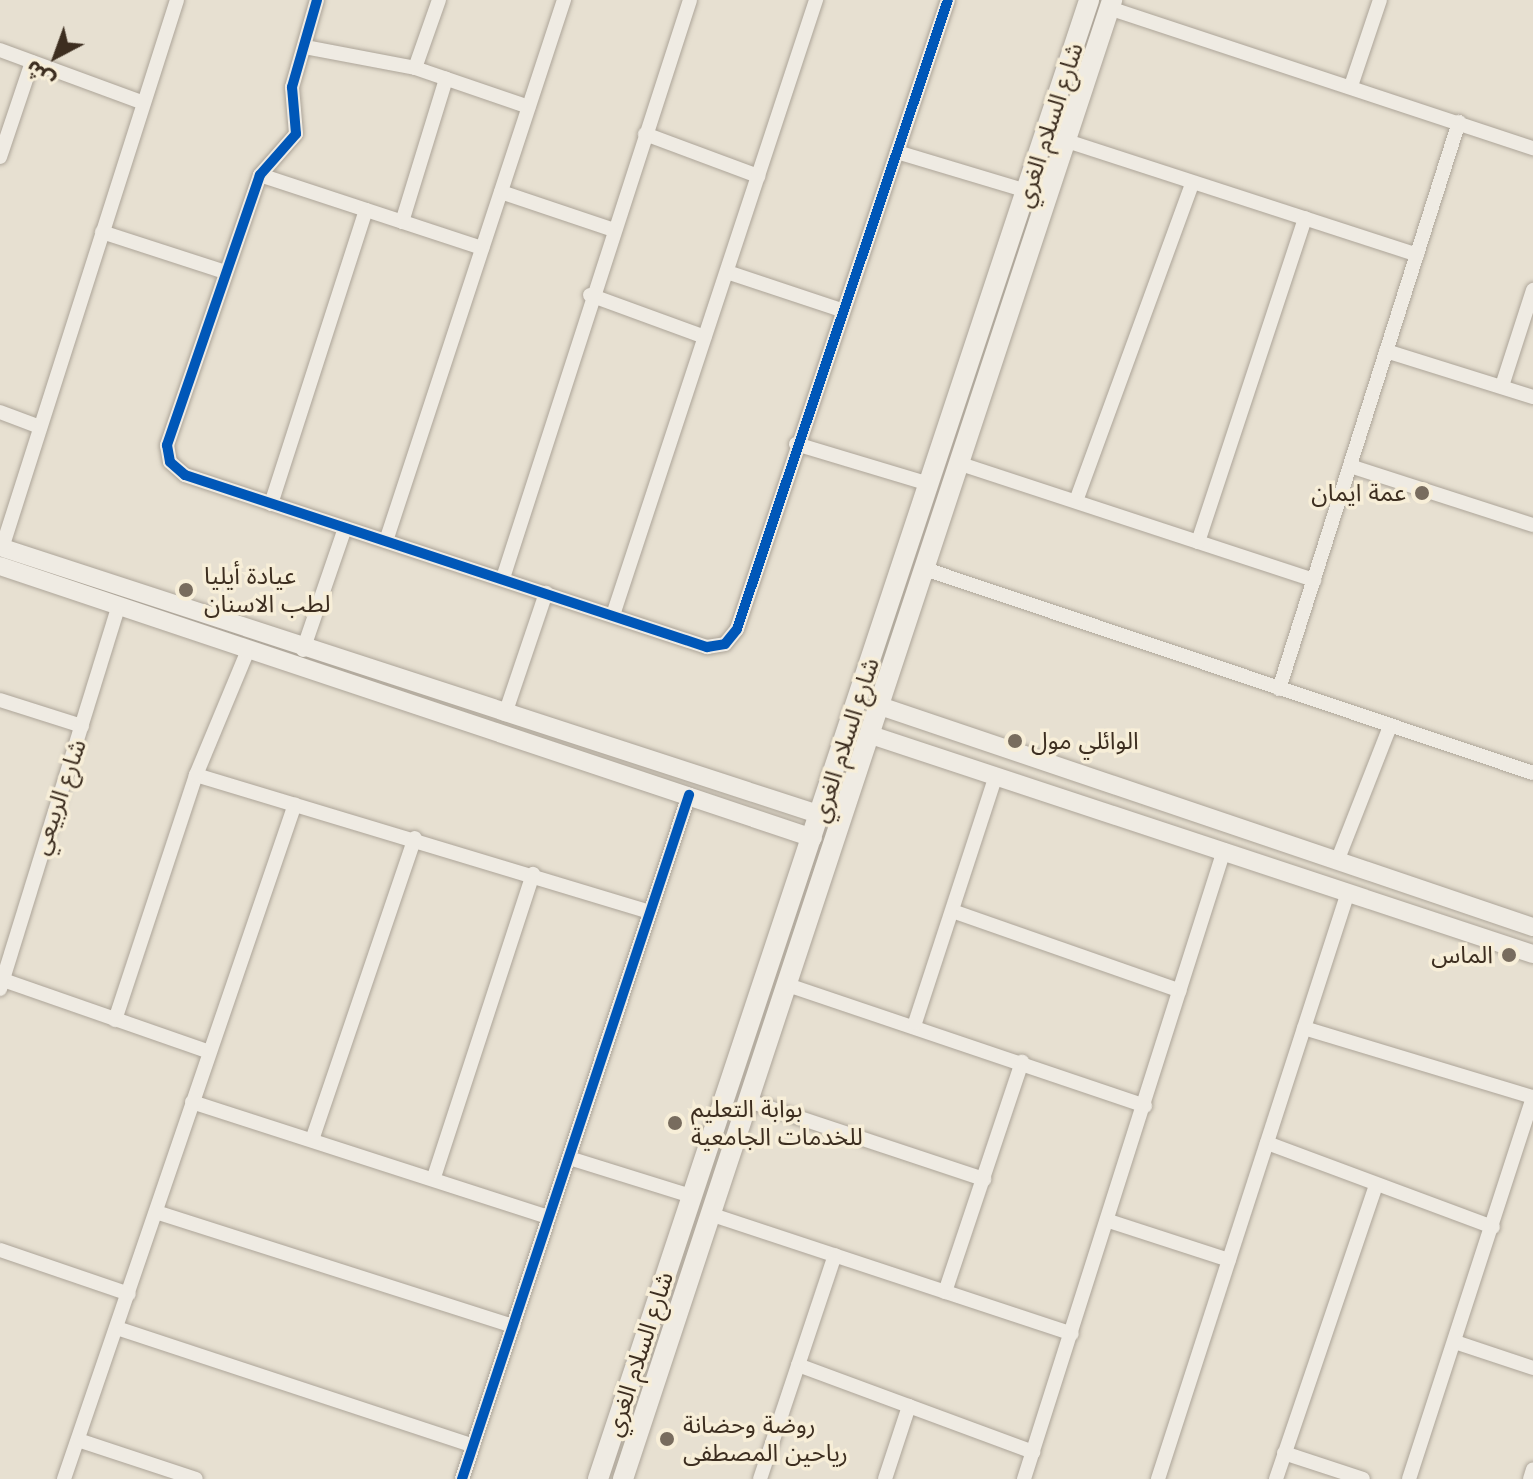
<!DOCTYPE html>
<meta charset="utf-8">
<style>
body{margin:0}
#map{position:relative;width:1533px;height:1479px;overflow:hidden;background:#e7e0d1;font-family:"Libre Baskerville","Noto Sans Arabic",serif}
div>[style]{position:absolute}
.roads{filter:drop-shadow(0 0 2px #ada599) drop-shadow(0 0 2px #ada599)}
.minor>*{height:14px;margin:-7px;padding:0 7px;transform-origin:7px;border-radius:7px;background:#efebe3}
.tertiary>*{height:18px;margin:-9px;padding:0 9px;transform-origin:9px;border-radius:9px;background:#efebe3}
.secondary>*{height:20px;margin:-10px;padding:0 10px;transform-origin:10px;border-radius:10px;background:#efebe3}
.cycleway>*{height:10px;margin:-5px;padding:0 5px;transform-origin:5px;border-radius:5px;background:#0057b8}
.dots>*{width:22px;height:22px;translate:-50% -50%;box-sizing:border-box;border:4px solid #f7eed8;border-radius:50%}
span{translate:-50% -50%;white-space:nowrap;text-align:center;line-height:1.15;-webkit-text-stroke:7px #f7eed8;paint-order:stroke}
.street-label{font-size:24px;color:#3d2e20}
.poi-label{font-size:24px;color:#3d2e20}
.right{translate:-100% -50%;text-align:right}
.left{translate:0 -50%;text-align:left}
.north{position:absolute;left:16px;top:16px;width:80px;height:80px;-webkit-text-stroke:6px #f7eed8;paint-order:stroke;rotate:221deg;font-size:22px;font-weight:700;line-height:32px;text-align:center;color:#3d2e20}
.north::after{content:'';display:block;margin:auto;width:28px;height:36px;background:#3d2e20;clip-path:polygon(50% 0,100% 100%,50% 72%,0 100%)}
</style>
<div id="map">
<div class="roads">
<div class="minor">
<div style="left:317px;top:0;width:91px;rotate:106deg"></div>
<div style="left:292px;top:87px;width:47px;rotate:85.1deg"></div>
<div style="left:296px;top:134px;width:55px;rotate:131.3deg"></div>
<div style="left:260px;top:175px;width:286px;rotate:109deg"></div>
<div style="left:167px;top:445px;width:17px;rotate:80deg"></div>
<div style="left:170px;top:462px;width:20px;rotate:41deg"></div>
<div style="left:185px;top:475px;width:550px;rotate:18.24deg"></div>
<div style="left:707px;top:647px;width:18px;rotate:-9deg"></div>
<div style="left:725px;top:644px;width:19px;rotate:-51deg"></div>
<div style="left:737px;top:629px;width:663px;rotate:-71.46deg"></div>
<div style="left:1109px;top:8px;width:447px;rotate:18.3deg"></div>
<div style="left:305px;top:47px;width:112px;rotate:10.8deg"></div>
<div style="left:415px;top:68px;width:120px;rotate:18.9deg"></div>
<div style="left:0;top:50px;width:153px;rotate:20.2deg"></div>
<div style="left:415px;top:68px;width:72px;rotate:-70.6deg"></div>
<div style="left:1351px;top:86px;width:91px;rotate:-71.4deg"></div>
<div style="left:645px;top:134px;width:121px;rotate:20.4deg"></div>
<div style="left:1067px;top:141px;width:368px;rotate:18deg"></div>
<div style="left:897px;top:152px;width:136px;rotate:16.7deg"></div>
<div style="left:0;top:157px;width:100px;rotate:-71.4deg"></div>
<div style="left:260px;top:175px;width:234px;rotate:18.2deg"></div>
<div style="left:501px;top:192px;width:116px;rotate:18.6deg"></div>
<div style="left:402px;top:222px;width:150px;rotate:-72.9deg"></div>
<div style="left:102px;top:232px;width:129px;rotate:18deg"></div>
<div style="left:727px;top:272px;width:120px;rotate:18.4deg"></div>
<div style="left:590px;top:295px;width:122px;rotate:20.1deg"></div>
<div style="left:1386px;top:351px;width:154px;rotate:17.4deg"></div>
<div style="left:1502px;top:386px;width:101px;rotate:-72.1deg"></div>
<div style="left:0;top:412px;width:43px;rotate:20.6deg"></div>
<div style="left:796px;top:444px;width:139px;rotate:16.7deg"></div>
<div style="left:961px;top:464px;width:372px;rotate:18.2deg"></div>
<div style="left:1350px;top:466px;width:192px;rotate:17.9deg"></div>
<div style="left:1076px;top:501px;width:338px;rotate:-69.9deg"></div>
<div style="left:271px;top:504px;width:309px;rotate:-72.1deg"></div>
<div style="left:386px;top:541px;width:570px;rotate:-71.79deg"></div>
<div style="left:1198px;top:542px;width:341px;rotate:-71.7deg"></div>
<div style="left:2px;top:548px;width:575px;rotate:-72.29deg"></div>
<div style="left:925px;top:569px;width:641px;rotate:18.55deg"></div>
<div style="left:503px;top:578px;width:607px;rotate:-72.07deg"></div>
<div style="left:613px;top:615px;width:648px;rotate:-71.73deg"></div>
<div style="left:303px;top:650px;width:129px;rotate:-71deg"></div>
<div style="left:1279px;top:689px;width:595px;rotate:-72.39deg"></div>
<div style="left:0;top:700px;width:86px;rotate:17.6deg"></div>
<div style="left:505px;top:714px;width:128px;rotate:-71.3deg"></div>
<div style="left:196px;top:775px;width:474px;rotate:16.8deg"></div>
<div style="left:1338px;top:859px;width:143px;rotate:-68.6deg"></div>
<div style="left:955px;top:912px;width:238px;rotate:19.3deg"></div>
<div style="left:3px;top:980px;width:216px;rotate:19.2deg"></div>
<div style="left:788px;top:985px;width:377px;rotate:18.7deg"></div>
<div style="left:0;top:989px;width:402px;rotate:-72.8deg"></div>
<div style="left:115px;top:1020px;width:258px;rotate:-71.7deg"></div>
<div style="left:196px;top:775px;width:135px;rotate:-67.4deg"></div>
<div style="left:915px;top:1023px;width:258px;rotate:-71.9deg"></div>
<div style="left:1304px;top:1028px;width:239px;rotate:16.8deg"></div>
<div style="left:749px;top:1101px;width:248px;rotate:18.4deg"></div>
<div style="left:192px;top:1102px;width:375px;rotate:17.9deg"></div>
<div style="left:312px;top:1140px;width:319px;rotate:-71.2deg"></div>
<div style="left:1267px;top:1143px;width:241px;rotate:20.4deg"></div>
<div style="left:569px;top:1158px;width:128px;rotate:17.3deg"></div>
<div style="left:434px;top:1177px;width:319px;rotate:-71.9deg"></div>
<div style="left:159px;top:1213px;width:372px;rotate:17.7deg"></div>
<div style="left:710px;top:1214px;width:381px;rotate:18.3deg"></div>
<div style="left:1109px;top:1221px;width:126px;rotate:18deg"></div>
<div style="left:0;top:1250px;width:136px;rotate:18.8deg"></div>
<div style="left:945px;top:1292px;width:243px;rotate:-71.5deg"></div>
<div style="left:117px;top:1328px;width:375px;rotate:18.3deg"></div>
<div style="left:1455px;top:1342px;width:82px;rotate:18.4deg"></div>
<div style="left:798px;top:1365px;width:251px;rotate:20.3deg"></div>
<div style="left:78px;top:1440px;width:124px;rotate:18.3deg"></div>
<div style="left:1284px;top:1453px;width:83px;rotate:18.2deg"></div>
<div style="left:64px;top:1479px;width:713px;rotate:-71.11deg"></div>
<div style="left:462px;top:1479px;width:721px;rotate:-71.64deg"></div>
<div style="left:760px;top:1479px;width:236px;rotate:-71.5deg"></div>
<div style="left:885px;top:1479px;width:77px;rotate:-71.8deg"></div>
<div style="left:1024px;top:1479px;width:660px;rotate:-72.36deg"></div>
<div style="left:1158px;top:1479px;width:617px;rotate:-72.06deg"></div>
<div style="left:1276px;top:1479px;width:310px;rotate:-71.2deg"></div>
<div style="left:1409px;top:1479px;width:402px;rotate:-72deg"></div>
<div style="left:1530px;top:1479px;width:10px;rotate:-73deg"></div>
</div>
<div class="tertiary">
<div style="left:0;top:547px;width:864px;rotate:18.08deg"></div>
<div style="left:0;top:566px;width:857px;rotate:18.5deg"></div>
<div style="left:880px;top:706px;width:689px;rotate:18.7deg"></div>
<div style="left:871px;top:735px;width:697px;rotate:18.31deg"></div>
</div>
<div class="secondary">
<div style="left:598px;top:1479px;width:1558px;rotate:-71.63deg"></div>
<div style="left:623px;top:1479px;width:1558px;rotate:-71.7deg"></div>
</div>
</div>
<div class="cycleway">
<div style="left:317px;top:0;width:91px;rotate:106deg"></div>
<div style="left:292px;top:87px;width:47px;rotate:85.1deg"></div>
<div style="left:296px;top:134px;width:55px;rotate:131.3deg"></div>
<div style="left:260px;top:175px;width:286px;rotate:109deg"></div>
<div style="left:167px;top:445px;width:17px;rotate:80deg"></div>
<div style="left:170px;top:462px;width:20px;rotate:41deg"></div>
<div style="left:185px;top:475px;width:550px;rotate:18.24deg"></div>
<div style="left:707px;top:647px;width:18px;rotate:-9deg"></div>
<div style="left:725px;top:644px;width:19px;rotate:-51deg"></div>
<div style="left:737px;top:629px;width:663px;rotate:-71.46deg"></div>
<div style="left:462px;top:1479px;width:721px;rotate:-71.64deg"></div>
</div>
<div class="dots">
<div style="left:1422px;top:493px;background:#786c5e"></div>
<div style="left:186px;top:590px;background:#786c5e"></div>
<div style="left:1015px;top:741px;background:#786c5e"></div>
<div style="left:1509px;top:955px;background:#786c5e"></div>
<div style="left:675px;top:1123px;background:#786c5e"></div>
<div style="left:667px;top:1439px;background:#786c5e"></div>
</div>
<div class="street-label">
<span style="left:1049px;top:125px;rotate:-72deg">شارع السلام الغري</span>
<span style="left:845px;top:740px;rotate:-72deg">شارع السلام الغري</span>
<span style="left:59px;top:797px;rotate:-71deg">شارع الربيعي</span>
<span style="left:639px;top:1354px;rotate:-72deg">شارع السلام الغري</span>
</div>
<div class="poi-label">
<span class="right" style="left:1406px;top:493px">عمة ايمان</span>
<span class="left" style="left:204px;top:590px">عيادة أيليا<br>لطب الاسنان</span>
<span class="left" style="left:1031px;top:741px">الوائلي مول</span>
<span class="right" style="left:1493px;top:955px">الماس</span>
<span class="left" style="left:691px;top:1123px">بوابة التعليم<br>للخدمات الجامعية</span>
<span class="left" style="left:683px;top:1439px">روضة وحضانة<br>رياحين المصطفى</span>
</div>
<div class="north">ش</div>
</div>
